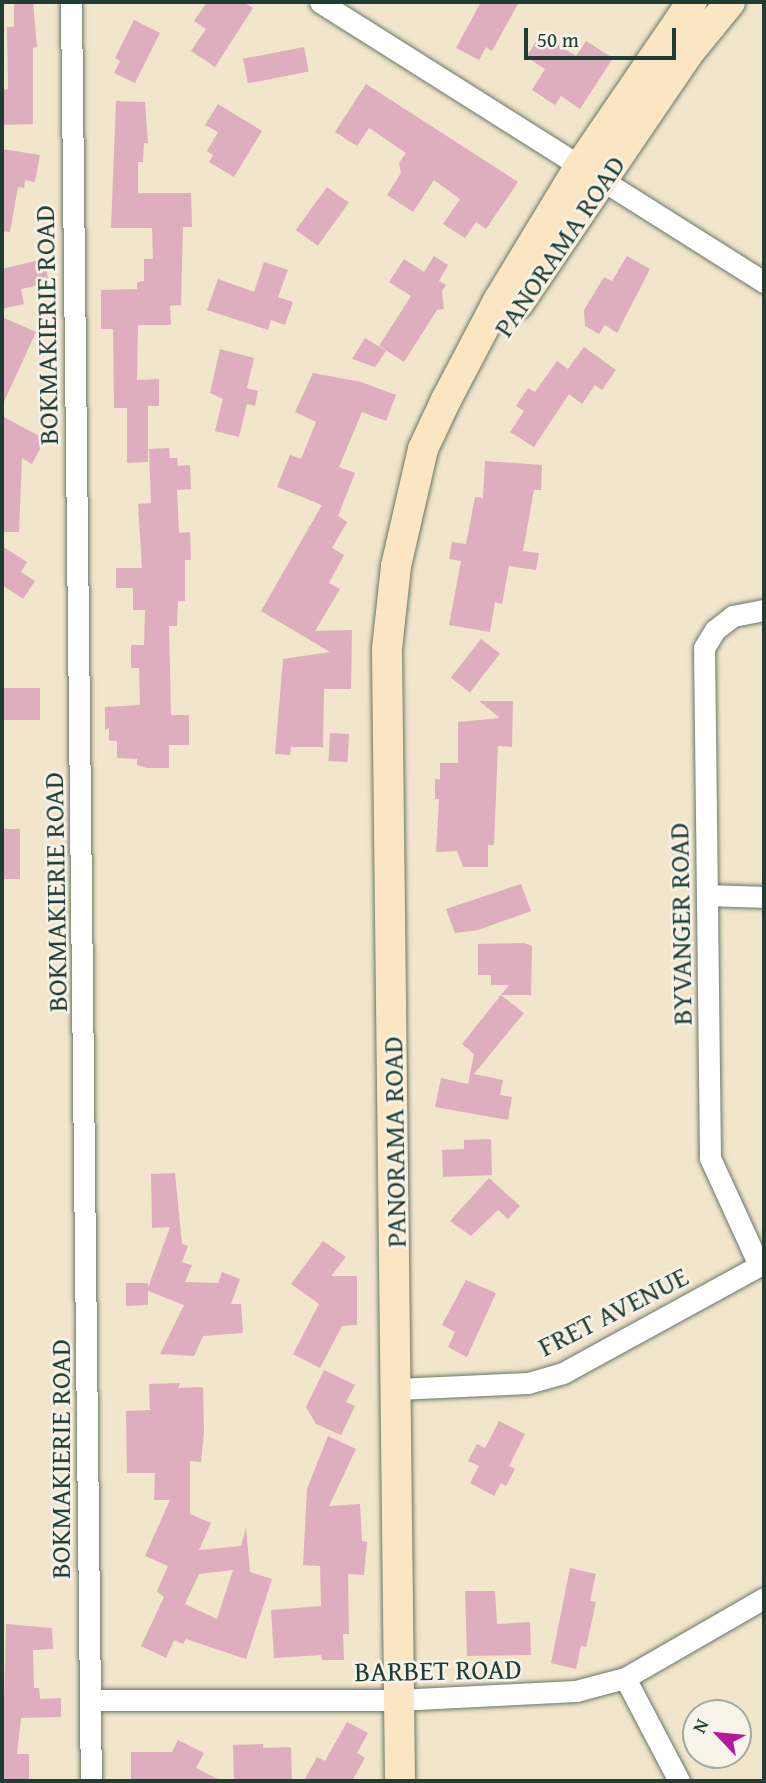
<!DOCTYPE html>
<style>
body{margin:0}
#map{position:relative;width:766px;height:1783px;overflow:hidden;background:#f1e5cb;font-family:"Gentium Book Plus",serif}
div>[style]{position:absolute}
.building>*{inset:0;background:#deadbe;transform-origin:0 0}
.roads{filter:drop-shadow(0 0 2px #687869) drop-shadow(0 0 2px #687869)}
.street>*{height:21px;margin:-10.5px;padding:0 10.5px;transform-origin:10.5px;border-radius:10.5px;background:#fff}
.secondary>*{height:30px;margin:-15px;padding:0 15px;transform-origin:15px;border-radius:15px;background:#fbe6c3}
span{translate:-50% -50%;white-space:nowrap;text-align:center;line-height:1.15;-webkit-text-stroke:5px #f7f3e8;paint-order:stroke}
.street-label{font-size:28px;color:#1f3d34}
.frame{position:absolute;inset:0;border:4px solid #1f3d34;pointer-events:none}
.north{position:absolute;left:682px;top:1699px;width:70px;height:70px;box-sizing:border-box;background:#f7f3e8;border:2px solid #a1aaa0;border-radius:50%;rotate:296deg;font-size:19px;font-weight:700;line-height:28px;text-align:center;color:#1f3d34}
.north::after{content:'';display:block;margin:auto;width:24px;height:32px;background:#b5179e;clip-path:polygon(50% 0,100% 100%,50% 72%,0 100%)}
.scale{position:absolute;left:524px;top:28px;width:152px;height:32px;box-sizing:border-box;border:4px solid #1f3d34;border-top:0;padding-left:9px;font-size:21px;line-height:24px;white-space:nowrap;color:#1f3d34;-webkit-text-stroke:5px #f7f3e8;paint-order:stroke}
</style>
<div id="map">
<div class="building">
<div style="clip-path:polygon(14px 2px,33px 2px,37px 47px,33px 48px,33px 124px,2px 125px,2px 90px,8px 89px,7px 27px,14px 27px)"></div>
<div style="clip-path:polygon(207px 2px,243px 2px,253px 8px,215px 67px,191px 51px,206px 29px,194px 21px)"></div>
<div style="clip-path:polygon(481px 2px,519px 2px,492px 51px,486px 47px,479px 60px,456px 48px)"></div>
<div style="clip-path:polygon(134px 20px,160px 33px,135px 83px,114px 73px,120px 61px,115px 58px)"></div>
<div style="clip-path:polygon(541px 34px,576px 56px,586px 41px,613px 58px,580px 109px,561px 96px,555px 105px,532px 90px,545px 69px,526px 57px)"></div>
<div style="left:304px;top:47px;width:25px;height:62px;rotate:79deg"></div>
<div style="clip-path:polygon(366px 84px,518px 182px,486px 229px,476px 222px,465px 238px,443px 224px,460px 199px,434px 180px,413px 212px,387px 195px,401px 173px,399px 163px,406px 153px,369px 128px,357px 146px,335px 132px)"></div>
<div style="clip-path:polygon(116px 101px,145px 102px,148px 143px,144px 143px,143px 162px,138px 162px,138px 193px,191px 193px,192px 227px,183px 227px,181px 305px,170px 306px,171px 325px,138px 325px,137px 380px,159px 379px,159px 406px,148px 406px,148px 462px,127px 463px,127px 408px,114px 408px,113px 329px,101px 329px,101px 290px,137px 289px,137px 282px,144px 281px,144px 259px,153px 259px,152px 228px,111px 228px)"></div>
<div style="clip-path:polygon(218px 104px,262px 131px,234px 177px,209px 162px,213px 155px,207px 151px,218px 132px,205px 125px)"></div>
<div style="clip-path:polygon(2px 149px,40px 155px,35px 182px,25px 180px,24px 188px,18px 187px,10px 232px,2px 231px)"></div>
<div style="left:327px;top:187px;width:27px;height:53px;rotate:36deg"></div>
<div style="clip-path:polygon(434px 256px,448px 265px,439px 281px,446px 285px,442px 291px,444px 309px,437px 310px,404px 362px,379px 346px,411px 296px,389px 282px,404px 259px,424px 272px)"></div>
<div style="clip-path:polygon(627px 256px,650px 269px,617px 333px,605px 325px,599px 334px,585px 326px,584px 310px,604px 277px,612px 281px)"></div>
<div style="clip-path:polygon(44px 259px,49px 283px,21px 289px,24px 304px,2px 309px,2px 269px)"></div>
<div style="clip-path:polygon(264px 262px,288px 270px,278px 297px,293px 302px,285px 325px,271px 320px,268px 330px,207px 310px,218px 279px,254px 292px)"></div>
<div style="clip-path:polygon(2px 317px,36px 332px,2px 406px)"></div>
<div style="clip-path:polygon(365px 338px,386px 351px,375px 367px,352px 359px)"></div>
<div style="clip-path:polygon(584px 347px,616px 370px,602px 390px,595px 385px,582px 404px,569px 394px,534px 447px,510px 432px,524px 411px,516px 406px,528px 388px,535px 392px,557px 361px,568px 369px)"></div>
<div style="clip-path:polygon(220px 349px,254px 358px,247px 388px,258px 391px,255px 406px,247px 404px,239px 437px,215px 431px,223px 399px,210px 393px)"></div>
<div style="clip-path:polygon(313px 373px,361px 382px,396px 395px,386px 421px,362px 412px,339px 467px,355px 473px,338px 516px,347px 522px,332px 548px,344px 555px,329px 583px,340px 589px,315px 631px,352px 630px,351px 689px,324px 689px,323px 747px,291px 747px,290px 755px,275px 754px,283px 659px,330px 652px,261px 611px,322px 505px,277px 487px,290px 455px,301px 459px,316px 422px,295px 412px)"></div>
<div style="clip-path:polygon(2px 416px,45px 439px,32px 464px,22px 458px,19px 532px,2px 532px)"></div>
<div style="clip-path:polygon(169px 448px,170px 458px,177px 458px,178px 466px,190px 465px,191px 489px,177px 490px,179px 533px,190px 532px,191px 560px,185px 560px,185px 601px,178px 601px,177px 626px,169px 626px,171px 715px,189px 715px,189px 745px,169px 745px,169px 768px,147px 768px,137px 765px,137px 759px,117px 758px,117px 741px,109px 741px,109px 728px,105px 730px,105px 707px,140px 705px,139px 668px,131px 668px,131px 645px,144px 645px,145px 610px,133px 610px,133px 588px,116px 588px,116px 568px,142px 568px,138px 504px,151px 503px,149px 449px)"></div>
<div style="clip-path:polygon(485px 461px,542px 465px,541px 490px,534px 490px,523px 551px,539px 553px,536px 570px,509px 566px,502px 604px,495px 602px,490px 632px,449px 625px,461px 561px,449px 559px,452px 542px,466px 544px,475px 497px,483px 498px)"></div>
<div style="clip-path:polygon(2px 546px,27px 562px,21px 572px,35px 581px,23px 599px,2px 585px)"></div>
<div style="left:481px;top:639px;width:24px;height:49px;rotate:38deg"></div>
<div style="left:2px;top:688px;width:38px;height:32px"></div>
<div style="clip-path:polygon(479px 701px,513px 701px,512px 747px,498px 746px,494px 845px,488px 845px,488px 867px,463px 867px,457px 851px,436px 852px,439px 799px,435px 799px,435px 779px,440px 779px,440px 763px,458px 763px,458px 722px,500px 718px)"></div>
<div style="left:330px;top:733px;width:19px;height:28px;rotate:3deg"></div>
<div style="left:2px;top:829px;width:18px;height:50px"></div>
<div style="clip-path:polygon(521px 884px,531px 911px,478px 930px,455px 933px,446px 909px)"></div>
<div style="clip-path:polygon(524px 943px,532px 946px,531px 995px,501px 995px,509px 985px,491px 985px,491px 975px,478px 975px,478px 944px)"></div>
<div style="clip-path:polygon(501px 995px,524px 1013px,474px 1074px,503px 1080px,500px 1095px,512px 1097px,508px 1120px,435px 1107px,441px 1078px,468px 1084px,474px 1054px,462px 1044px)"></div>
<div style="clip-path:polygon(491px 1139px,492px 1175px,443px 1177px,442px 1150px,464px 1149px,464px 1140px)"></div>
<div style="clip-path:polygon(175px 1173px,182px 1244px,188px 1246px,182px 1262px,192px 1265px,185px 1282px,218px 1283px,222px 1272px,240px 1279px,231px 1304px,241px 1304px,243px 1333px,203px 1336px,194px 1356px,160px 1354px,184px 1305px,148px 1291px,148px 1305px,126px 1306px,126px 1283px,148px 1283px,148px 1288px,170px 1227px,152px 1228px,151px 1174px)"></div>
<div style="clip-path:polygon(489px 1178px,520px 1206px,508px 1219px,498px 1210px,471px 1236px,450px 1221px)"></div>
<div style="clip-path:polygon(323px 1241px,346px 1257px,331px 1276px,357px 1276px,357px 1325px,342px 1326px,320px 1368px,293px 1354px,319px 1304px,291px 1284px)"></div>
<div style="clip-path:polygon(466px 1280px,496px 1293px,467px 1357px,448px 1347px,455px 1332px,442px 1325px)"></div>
<div style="clip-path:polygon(324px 1370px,355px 1385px,346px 1402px,355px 1406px,341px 1435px,316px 1424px,306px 1407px)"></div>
<div style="clip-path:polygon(evenodd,180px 1383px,178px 1388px,203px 1387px,204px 1433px,201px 1462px,190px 1461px,190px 1514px,211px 1523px,199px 1550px,241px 1546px,246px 1528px,250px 1572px,272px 1579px,246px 1659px,186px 1639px,183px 1644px,174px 1640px,166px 1658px,141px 1646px,164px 1597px,157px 1591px,168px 1566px,145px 1556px,170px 1500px,154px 1500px,155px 1473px,127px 1473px,126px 1411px,150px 1410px,149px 1384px,180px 1383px,233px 1570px,217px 1619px,185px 1604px,199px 1574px,233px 1570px)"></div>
<div style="clip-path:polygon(499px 1421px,525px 1434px,509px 1466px,515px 1469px,506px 1486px,501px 1483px,494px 1496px,470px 1483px,479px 1466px,468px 1461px,477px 1444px,485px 1448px)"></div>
<div style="clip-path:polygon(328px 1436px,356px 1449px,329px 1506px,360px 1504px,362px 1541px,367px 1542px,364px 1575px,348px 1574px,349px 1634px,343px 1634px,344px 1660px,322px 1660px,321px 1655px,274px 1658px,271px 1610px,321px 1606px,320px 1566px,303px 1565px,307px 1489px)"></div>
<div style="clip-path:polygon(570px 1568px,596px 1574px,590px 1601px,596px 1602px,586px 1647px,581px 1646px,576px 1669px,551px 1663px)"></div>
<div style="clip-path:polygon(465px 1591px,495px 1591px,497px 1624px,530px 1622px,531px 1655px,467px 1656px)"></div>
<div style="clip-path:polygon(6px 1624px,52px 1628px,53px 1649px,33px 1650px,34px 1688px,39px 1688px,40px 1699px,61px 1698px,61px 1717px,21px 1718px,17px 1754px,29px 1754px,29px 1781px,2px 1781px)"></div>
<div style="clip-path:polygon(347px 1722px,368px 1733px,357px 1753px,365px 1758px,352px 1781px,304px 1781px,317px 1757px,325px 1761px)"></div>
<div style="clip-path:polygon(178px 1740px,204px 1753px,196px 1768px,222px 1781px,131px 1781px,131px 1752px,172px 1752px)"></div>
<div style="clip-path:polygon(263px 1744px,263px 1748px,291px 1747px,292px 1781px,234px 1781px,233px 1745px)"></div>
</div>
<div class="roads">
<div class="street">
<div style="left:71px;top:2px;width:1779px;rotate:89.36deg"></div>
<div style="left:320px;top:2px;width:525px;rotate:32.24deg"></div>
<div style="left:708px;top:895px;width:56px;rotate:2deg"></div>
<div style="left:759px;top:1265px;width:118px;rotate:-114.6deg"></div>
<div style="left:710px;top:1158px;width:510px;rotate:-90.67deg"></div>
<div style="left:704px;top:648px;width:21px;rotate:-59deg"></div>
<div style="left:715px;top:630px;width:23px;rotate:-38deg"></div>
<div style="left:733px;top:616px;width:32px;rotate:-11deg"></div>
<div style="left:397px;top:1389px;width:131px;rotate:-2.6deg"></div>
<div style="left:528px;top:1383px;width:36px;rotate:-16deg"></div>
<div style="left:563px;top:1373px;width:229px;rotate:-28.7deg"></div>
<div style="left:625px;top:1678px;width:116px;rotate:62.3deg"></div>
<div style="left:90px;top:1700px;width:307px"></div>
<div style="left:397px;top:1700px;width:179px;rotate:-2.9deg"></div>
<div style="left:576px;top:1691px;width:51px;rotate:-14.9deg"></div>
<div style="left:625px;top:1678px;width:160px;rotate:-29.9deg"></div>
</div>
<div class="secondary">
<div style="left:518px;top:304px;width:301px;rotate:-55.8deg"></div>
<div style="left:687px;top:55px;width:68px;rotate:-50.9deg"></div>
<div style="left:400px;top:1781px;width:1132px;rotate:-90.66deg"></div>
<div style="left:387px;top:649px;width:83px;rotate:-83.8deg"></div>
<div style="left:396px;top:566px;width:120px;rotate:-77deg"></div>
<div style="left:423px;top:449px;width:54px;rotate:-64.9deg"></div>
<div style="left:446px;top:400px;width:112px;rotate:-62.3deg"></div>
<div style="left:498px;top:301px;width:157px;rotate:-58.8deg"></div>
<div style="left:579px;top:167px;width:200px;rotate:-55.6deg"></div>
</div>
</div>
<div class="street-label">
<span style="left:559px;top:246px;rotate:-56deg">PANORAMA ROAD</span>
<span style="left:46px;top:325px;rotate:-91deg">BOKMAKIERIE ROAD</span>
<span style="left:55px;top:892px;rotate:-91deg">BOKMAKIERIE ROAD</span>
<span style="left:680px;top:924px;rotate:-91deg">BYVANGER ROAD</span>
<span style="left:394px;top:1142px;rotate:-91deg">PANORAMA ROAD</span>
<span style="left:613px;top:1311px;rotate:-27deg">FRET AVENUE</span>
<span style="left:60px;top:1459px;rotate:-90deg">BOKMAKIERIE ROAD</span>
<span style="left:438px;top:1670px;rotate:-1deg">BARBET ROAD</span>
</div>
<div class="frame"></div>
<div class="north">N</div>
<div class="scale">50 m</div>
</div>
